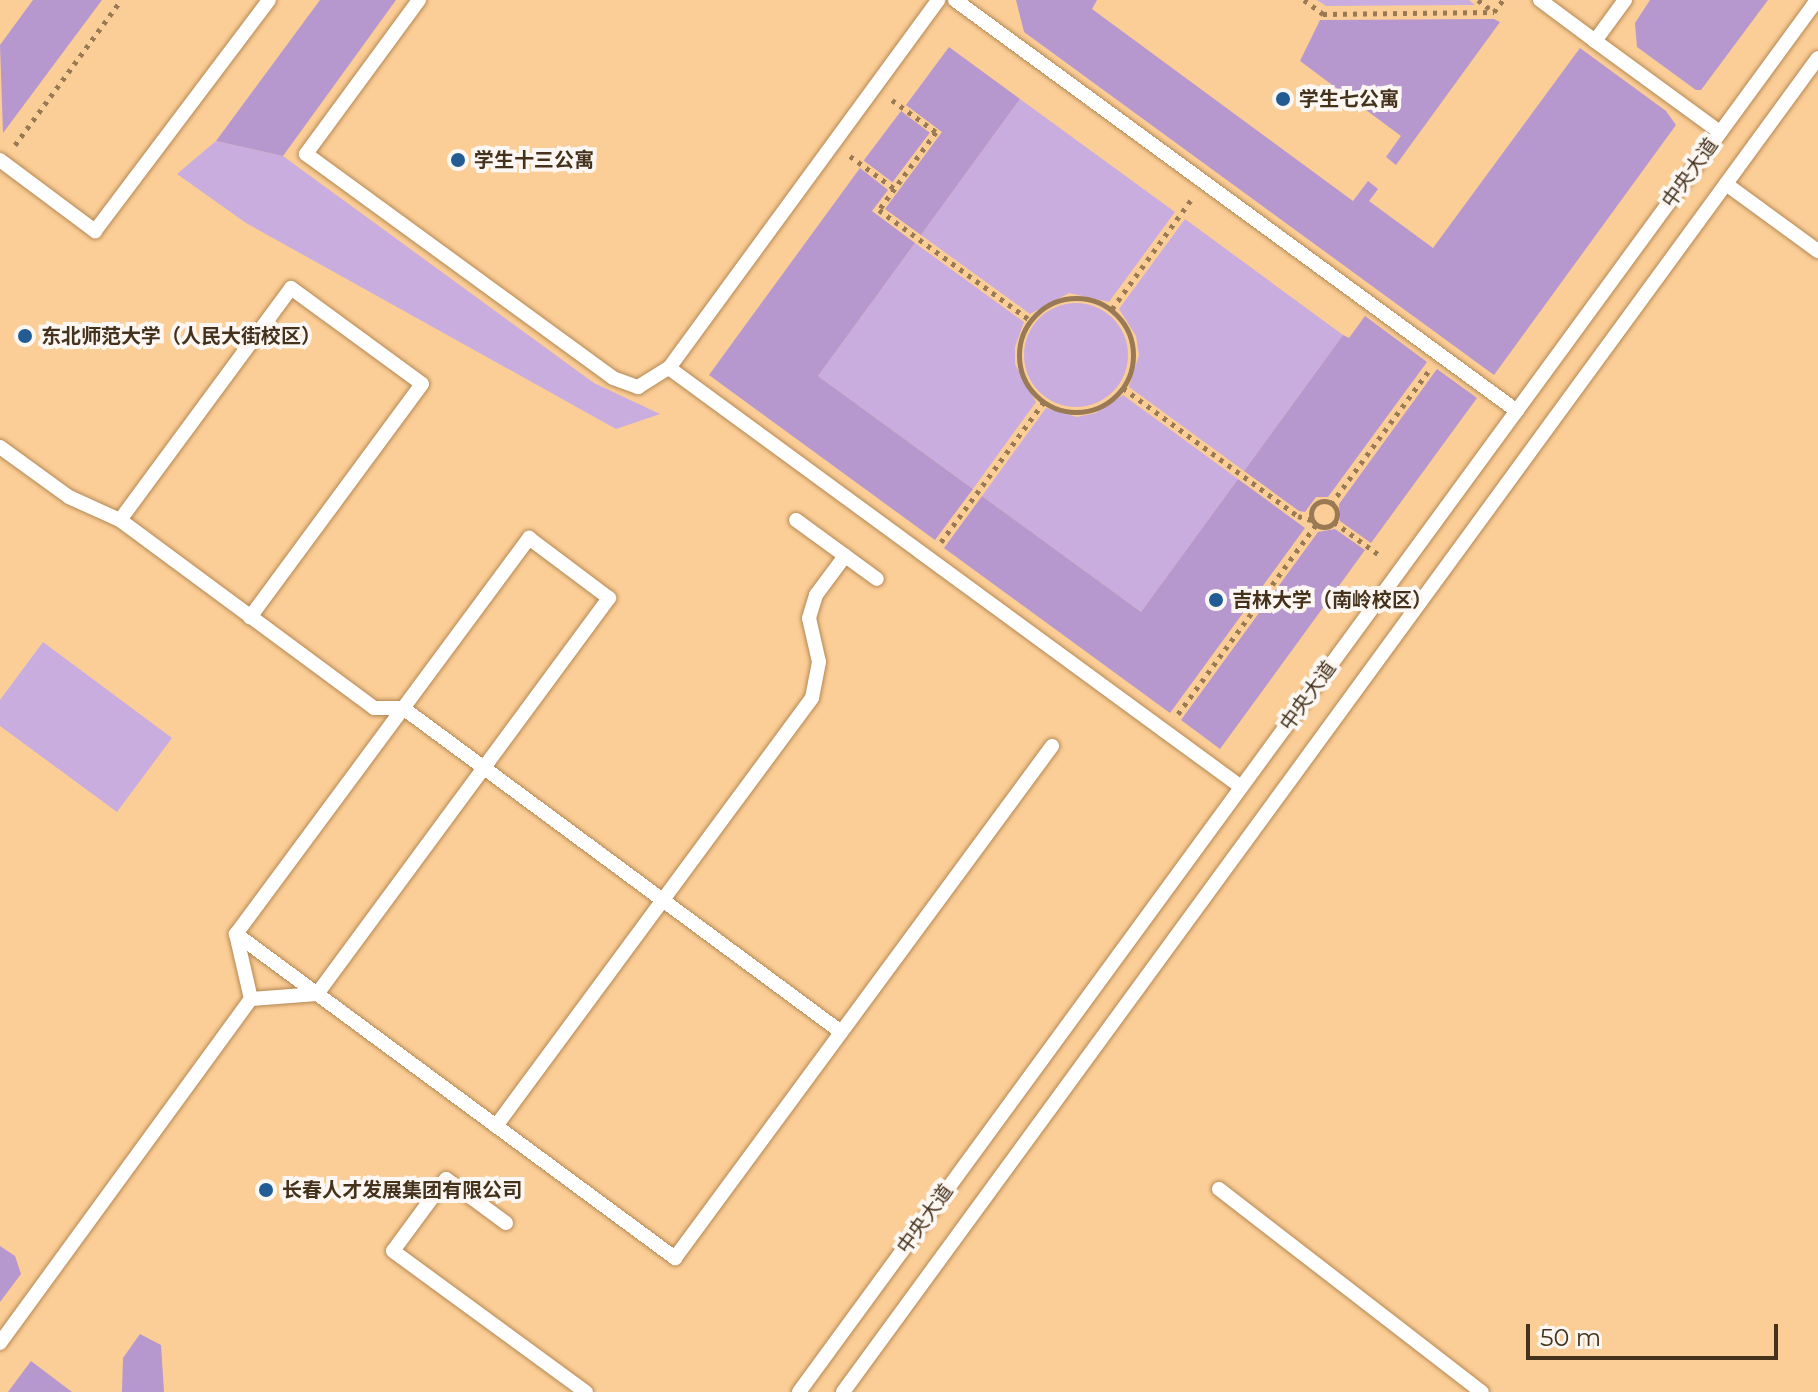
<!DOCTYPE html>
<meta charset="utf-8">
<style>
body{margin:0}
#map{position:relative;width:1818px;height:1392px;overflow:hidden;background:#fcce97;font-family:Montserrat,"Noto Sans SC",sans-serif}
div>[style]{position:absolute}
.green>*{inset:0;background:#caaddf}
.round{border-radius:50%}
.forest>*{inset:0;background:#b697ce;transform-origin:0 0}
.path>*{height:5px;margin-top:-2.5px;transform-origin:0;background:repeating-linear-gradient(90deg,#997a54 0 4px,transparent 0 10px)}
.path>.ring{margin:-2.5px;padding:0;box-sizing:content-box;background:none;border:5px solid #997a54;border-radius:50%}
.roads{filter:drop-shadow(0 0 2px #b48854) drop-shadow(0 0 2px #b48854)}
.lane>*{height:14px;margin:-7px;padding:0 7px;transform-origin:7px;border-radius:7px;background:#fff}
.dots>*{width:22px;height:22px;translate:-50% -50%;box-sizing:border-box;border:4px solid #fcf7f2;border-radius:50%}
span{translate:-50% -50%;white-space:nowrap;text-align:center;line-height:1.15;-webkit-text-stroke:8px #fcf7f2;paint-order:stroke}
.poi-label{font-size:20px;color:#45321c;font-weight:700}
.left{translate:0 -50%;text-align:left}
.street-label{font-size:20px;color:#45321c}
.scale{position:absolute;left:1526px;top:1324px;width:252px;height:36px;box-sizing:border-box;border:4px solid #45321c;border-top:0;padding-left:10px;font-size:24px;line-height:28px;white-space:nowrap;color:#45321c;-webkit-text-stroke:6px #fcf7f2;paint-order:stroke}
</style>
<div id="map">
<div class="green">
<div style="clip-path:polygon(1317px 0,1469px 0,1475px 5px,1326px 6px)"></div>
<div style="clip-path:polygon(1020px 99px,1175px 212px,1109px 302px,1069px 293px,1030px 314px,921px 235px)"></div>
<div style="clip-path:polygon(216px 141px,283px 156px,594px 383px,660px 414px,616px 429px,246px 223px,177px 174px)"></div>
<div style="clip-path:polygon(1185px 219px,1343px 335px,1244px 471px,1129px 387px,1139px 355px,1136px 336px,1119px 309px)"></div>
<div style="clip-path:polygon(915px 243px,1024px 322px,1015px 347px,1015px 364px,1036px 402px,973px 489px,818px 376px)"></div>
<div class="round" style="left:1024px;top:303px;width:104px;height:104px"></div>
<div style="clip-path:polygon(1123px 395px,1238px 479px,1141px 612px,982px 496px,1046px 408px,1077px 417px,1096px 413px)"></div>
<div style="clip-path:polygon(43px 642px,172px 738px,117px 812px,0 726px,0 700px)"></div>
</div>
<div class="forest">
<div style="clip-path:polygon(33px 0,102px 0,3px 133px,0 45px)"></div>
<div style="clip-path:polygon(320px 0,396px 0,283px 156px,216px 141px)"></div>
<div style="clip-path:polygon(1016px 0,1097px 0,1092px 9px,1353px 201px,1368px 181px,1378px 189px,1369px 201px,1433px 248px,1580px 48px,1666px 111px,1676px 125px,1494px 375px,1024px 32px)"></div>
<div style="clip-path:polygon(1650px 0,1768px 0,1701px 90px,1696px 90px,1637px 47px,1635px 23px)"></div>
<div style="clip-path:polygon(1494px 19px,1500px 22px,1396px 165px,1386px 157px,1401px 136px,1300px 61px,1320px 20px)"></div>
<div style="clip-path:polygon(949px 47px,1020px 99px,921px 235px,885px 209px,942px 132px,906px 105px)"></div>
<div style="left:901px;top:111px;width:36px;height:62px;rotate:37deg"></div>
<div style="clip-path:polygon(860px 168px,888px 190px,872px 211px,915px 243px,818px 376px,973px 489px,935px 540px,709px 375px)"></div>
<div style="clip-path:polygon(1365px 316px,1427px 362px,1328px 497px,1316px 497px,1305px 512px,1299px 511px,1244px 471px,1343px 335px,1349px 338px)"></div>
<div style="clip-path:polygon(1437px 369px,1477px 398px,1371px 543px,1340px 521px,1339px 504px)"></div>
<div style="clip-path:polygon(1238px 479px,1305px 528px,1170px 713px,944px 548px,982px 496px,1141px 612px)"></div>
<div style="clip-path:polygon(1335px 529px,1365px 550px,1220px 749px,1181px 720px,1318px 532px)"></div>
<div style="clip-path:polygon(0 1246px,15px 1256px,21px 1274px,0 1302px)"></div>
<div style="clip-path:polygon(140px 1334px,161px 1345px,164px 1392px,122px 1392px,123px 1358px)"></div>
<div style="clip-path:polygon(31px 1361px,72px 1392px,8px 1392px)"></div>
</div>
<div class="path">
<div style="left:1304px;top:0;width:24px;rotate:36deg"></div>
<div style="left:1323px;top:14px;width:171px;rotate:-0.7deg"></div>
<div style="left:1478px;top:0;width:20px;rotate:37deg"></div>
<div style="left:1494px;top:12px;width:15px;rotate:-53deg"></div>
<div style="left:892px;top:100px;width:54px;rotate:36deg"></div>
<div style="left:936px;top:132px;width:97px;rotate:126.2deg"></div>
<div style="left:879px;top:210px;width:188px;rotate:36.1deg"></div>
<div style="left:15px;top:145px;width:180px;rotate:-53.8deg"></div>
<div style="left:850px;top:156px;width:56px;rotate:36.3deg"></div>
<div class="ring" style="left:1019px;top:298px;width:109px;height:109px"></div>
<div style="left:1112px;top:309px;width:135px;rotate:-54.1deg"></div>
<div style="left:1123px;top:388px;width:217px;rotate:36.2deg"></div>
<div style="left:1298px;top:516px;width:14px;rotate:17deg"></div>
<div class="ring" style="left:1311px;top:501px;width:21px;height:21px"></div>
<div style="left:1331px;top:504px;width:164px;rotate:-53.7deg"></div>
<div style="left:1334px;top:522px;width:59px;rotate:36.1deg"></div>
<div style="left:941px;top:542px;width:174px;rotate:-53.7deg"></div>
<div style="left:1178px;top:714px;width:234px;rotate:-53.9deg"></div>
</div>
<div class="roads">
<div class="lane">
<div style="left:419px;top:0;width:191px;rotate:126.3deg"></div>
<div style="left:306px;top:154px;width:380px;rotate:36.1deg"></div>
<div style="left:613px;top:378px;width:27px;rotate:20deg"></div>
<div style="left:638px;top:387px;width:36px;rotate:-32deg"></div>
<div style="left:669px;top:368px;width:456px;rotate:-53.8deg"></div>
<div style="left:955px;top:0;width:696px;rotate:36.18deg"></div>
<div style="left:1540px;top:0;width:69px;rotate:36.7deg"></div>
<div style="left:1625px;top:0;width:51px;rotate:126.2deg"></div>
<div style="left:1595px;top:41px;width:155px;rotate:36.1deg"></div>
<div style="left:0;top:160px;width:119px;rotate:36.8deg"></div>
<div style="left:95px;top:231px;width:289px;rotate:-53deg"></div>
<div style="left:1726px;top:184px;width:114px;rotate:36.1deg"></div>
<div style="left:669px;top:368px;width:709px;rotate:36.22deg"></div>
<div style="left:0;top:447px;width:85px;rotate:35.9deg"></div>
<div style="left:69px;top:497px;width:56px;rotate:24.3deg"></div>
<div style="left:120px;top:520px;width:316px;rotate:36.5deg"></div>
<div style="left:374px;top:708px;width:29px"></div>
<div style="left:403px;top:708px;width:545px;rotate:36.49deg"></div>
<div style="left:120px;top:520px;width:288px;rotate:-53.6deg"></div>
<div style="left:291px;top:288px;width:162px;rotate:36.2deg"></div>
<div style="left:422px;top:384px;width:290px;rotate:126.4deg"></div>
<div style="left:796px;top:520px;width:100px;rotate:36.1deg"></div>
<div style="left:529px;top:538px;width:100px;rotate:36.9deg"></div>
<div style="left:609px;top:598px;width:492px;rotate:126.4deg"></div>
<div style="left:317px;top:994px;width:66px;rotate:175.7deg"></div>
<div style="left:251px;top:999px;width:67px;rotate:-103deg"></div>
<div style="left:236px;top:934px;width:493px;rotate:-53.5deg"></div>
<div style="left:236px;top:934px;width:546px;rotate:36.43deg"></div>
<div style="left:675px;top:1258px;width:636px;rotate:-53.63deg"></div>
<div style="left:496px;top:1126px;width:532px;rotate:-53.56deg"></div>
<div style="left:812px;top:698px;width:37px;rotate:-79deg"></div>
<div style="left:819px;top:662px;width:45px;rotate:-102.8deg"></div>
<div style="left:809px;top:618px;width:24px;rotate:-73deg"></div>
<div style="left:816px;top:595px;width:49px;rotate:-53.4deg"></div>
<div style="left:1219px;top:1189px;width:332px;rotate:37.7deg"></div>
<div style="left:506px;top:1223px;width:74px;rotate:-143.7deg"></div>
<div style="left:446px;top:1179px;width:89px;rotate:126.4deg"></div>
<div style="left:393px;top:1251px;width:239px;rotate:36.2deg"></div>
<div style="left:0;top:1343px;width:426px;rotate:-53.9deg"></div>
<div style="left:799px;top:1392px;width:1725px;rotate:-53.82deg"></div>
<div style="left:843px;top:1392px;width:1652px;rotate:-53.84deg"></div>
</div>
</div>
<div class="dots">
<div style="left:1283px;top:99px;background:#225c93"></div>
<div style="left:458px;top:160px;background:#225c93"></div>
<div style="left:25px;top:336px;background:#225c93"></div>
<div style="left:1216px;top:600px;background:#225c93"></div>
<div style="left:266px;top:1190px;background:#225c93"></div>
</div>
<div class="poi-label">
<span class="left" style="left:1299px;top:99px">学生七公寓</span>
<span class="left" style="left:474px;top:160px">学生十三公寓</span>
<span class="left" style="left:41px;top:336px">东北师范大学（人民大街校区）</span>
<span class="left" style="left:1232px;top:600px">吉林大学（南岭校区）</span>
<span class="left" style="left:282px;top:1190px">长春人才发展集团有限公司</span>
</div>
<div class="street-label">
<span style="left:1690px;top:173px;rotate:-54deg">中央大道</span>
<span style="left:1308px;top:696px;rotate:-54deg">中央大道</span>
<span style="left:925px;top:1219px;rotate:-54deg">中央大道</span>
</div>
<div class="scale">50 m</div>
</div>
